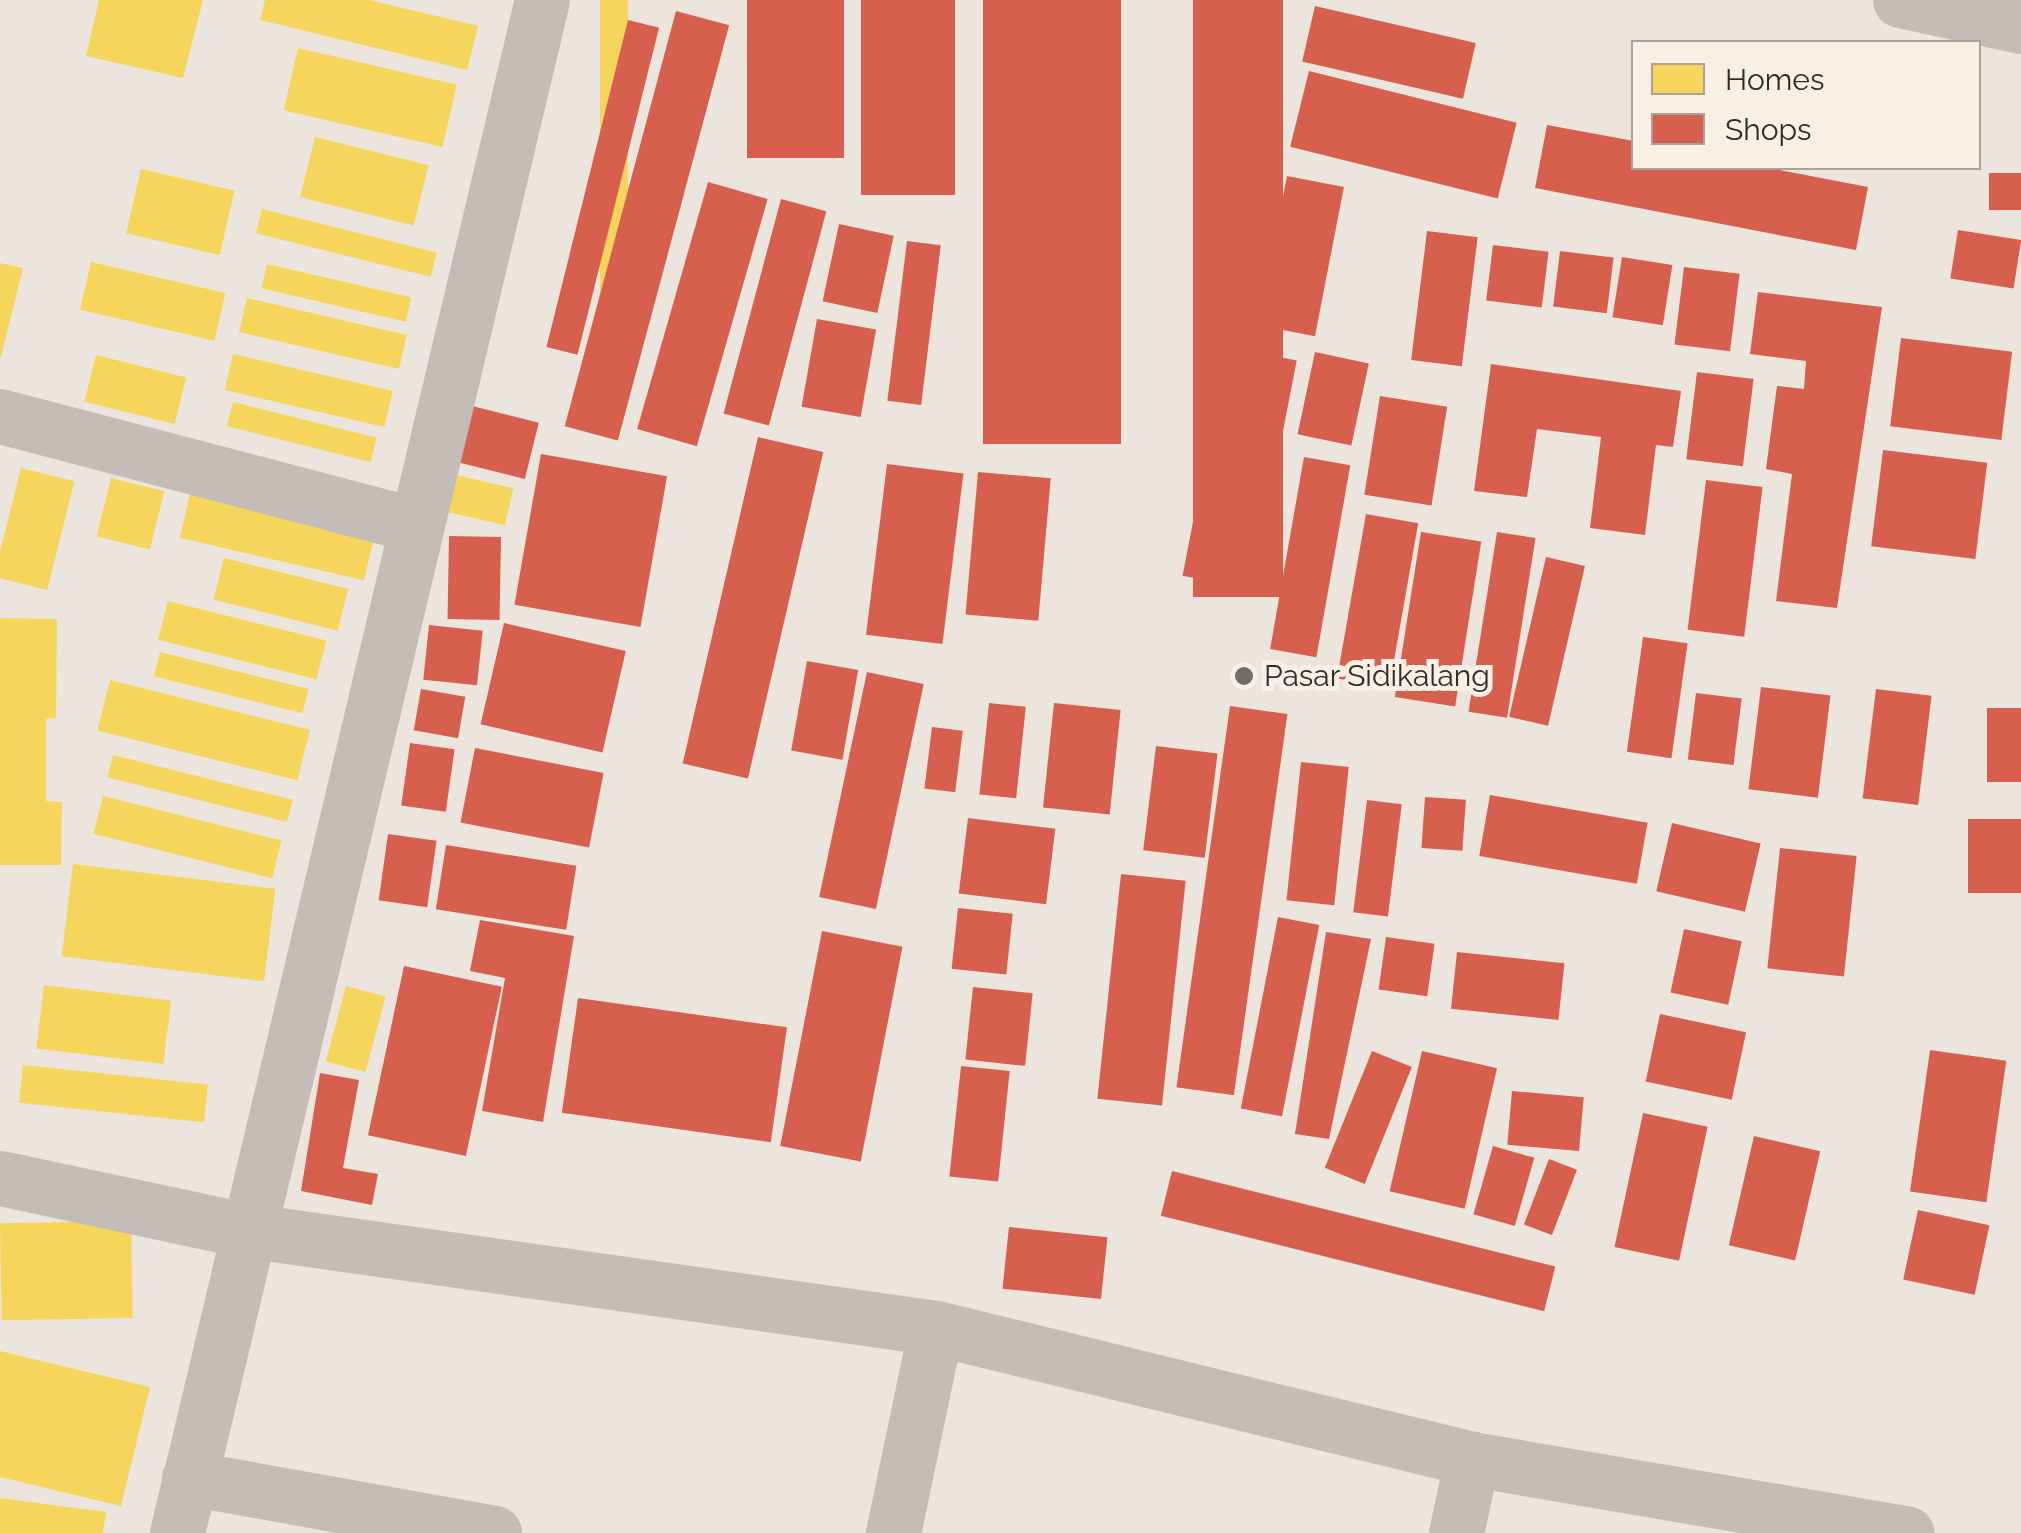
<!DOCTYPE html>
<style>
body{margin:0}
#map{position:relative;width:2021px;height:1533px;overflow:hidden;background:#ebe5de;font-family:Raleway,sans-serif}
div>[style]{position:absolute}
.homes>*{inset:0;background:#f6d55c;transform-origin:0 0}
.shops>*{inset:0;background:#d6604d;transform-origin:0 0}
.minor>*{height:55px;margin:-27.5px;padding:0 27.5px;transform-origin:27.5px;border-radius:27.5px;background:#c4bdb7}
.dots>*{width:28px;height:28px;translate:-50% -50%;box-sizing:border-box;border:5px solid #f9efe5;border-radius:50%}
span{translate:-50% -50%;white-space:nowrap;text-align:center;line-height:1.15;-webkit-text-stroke:10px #f9efe5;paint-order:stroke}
.poi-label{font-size:30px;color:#342b26}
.left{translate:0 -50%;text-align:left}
.legend{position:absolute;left:1631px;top:40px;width:350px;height:130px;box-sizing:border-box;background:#f9efe5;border:2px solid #aaa199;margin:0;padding:12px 18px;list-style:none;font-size:30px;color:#342b26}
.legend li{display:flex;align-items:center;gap:20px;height:50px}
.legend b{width:50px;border:2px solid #aaa199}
</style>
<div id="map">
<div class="homes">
<div style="clip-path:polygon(99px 0,203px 0,183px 78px,86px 56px)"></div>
<div style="clip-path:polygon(265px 0,370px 0,478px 26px,467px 70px,260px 20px)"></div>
<div style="left:600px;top:0;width:28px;height:404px"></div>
<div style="left:298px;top:48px;width:163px;height:64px;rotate:13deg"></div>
<div style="left:315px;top:137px;width:117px;height:62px;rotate:14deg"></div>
<div style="left:141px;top:169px;width:96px;height:66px;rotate:13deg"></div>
<div style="left:262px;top:209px;width:180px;height:25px;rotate:14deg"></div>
<div style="left:91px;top:262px;width:138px;height:49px;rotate:13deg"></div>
<div style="clip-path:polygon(0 263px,23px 268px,1px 357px,0 356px)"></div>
<div style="left:267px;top:264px;width:148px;height:25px;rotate:13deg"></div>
<div style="left:247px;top:298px;width:164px;height:35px;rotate:13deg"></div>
<div style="left:233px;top:354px;width:164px;height:37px;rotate:13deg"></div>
<div style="left:96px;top:355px;width:93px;height:48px;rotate:14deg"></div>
<div style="left:233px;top:402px;width:148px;height:25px;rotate:14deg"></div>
<div style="left:21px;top:468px;width:55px;height:112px;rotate:14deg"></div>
<div style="left:456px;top:475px;width:59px;height:38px;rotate:13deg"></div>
<div style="left:111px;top:478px;width:55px;height:60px;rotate:14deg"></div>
<div style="left:190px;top:494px;width:189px;height:45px;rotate:13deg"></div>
<div style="left:224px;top:558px;width:128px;height:43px;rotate:14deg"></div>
<div style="left:168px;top:601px;width:163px;height:40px;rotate:14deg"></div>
<div style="clip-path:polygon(0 618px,57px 619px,56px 718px,46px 719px,46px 801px,62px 802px,61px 865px,0 865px)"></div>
<div style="left:160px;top:652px;width:153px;height:25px;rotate:14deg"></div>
<div style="left:110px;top:680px;width:206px;height:52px;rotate:14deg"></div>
<div style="left:113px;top:755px;width:185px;height:23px;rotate:14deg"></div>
<div style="left:103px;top:796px;width:184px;height:39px;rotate:14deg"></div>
<div style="left:73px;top:864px;width:204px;height:93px;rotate:7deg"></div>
<div style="left:44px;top:985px;width:128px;height:64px;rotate:7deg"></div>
<div style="left:346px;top:986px;width:41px;height:78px;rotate:15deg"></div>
<div style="left:23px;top:1065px;width:186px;height:38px;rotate:6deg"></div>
<div style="left:131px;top:1221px;width:97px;height:131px;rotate:89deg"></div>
<div style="clip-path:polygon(0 1351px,150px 1387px,121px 1506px,0 1477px)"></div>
<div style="clip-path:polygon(0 1498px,106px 1512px,103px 1533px,0 1533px)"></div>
</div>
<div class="shops">
<div style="left:747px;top:0;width:97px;height:158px"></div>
<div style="left:861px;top:0;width:94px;height:195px"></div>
<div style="left:983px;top:0;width:138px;height:444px"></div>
<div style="left:1193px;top:0;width:90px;height:597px"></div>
<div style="left:1315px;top:6px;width:165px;height:57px;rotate:13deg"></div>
<div style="left:676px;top:11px;width:55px;height:430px;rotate:15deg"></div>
<div style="left:628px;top:20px;width:32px;height:337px;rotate:14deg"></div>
<div style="left:1309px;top:71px;width:214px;height:78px;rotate:14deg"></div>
<div style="clip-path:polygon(1547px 125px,1634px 141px,1634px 168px,1769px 168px,1868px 187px,1856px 250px,1535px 188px)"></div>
<div style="left:2021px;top:173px;width:37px;height:32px;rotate:90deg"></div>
<div style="left:1287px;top:176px;width:58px;height:152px;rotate:11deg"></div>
<div style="left:708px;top:182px;width:62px;height:257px;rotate:16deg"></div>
<div style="left:781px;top:199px;width:47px;height:222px;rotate:15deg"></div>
<div style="left:839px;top:224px;width:56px;height:79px;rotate:12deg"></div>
<div style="left:1958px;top:230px;width:64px;height:49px;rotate:9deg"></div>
<div style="left:1427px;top:231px;width:51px;height:130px;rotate:7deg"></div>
<div style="left:907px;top:241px;width:34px;height:161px;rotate:7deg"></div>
<div style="left:1493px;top:245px;width:56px;height:56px;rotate:7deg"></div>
<div style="left:1560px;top:251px;width:54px;height:56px;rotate:7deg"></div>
<div style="left:1622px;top:257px;width:51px;height:61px;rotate:9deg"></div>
<div style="left:1684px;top:267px;width:56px;height:78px;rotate:7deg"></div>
<div style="clip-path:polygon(1758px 292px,1882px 307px,1837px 608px,1776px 601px,1792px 474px,1766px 469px,1777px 386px,1804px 389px,1806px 361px,1750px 354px)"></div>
<div style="left:817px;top:319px;width:60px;height:89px;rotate:10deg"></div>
<div style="left:1901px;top:338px;width:112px;height:89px;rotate:7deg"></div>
<div style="left:1227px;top:347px;width:71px;height:233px;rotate:11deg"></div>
<div style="left:1315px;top:352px;width:55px;height:84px;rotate:12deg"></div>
<div style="clip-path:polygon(1491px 364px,1681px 391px,1673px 447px,1656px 445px,1645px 535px,1590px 528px,1601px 437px,1537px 429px,1527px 497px,1474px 491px)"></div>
<div style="left:1697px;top:372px;width:57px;height:88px;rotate:7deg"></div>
<div style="left:1380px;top:396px;width:68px;height:100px;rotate:9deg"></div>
<div style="left:468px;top:405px;width:73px;height:58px;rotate:14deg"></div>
<div style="left:758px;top:437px;width:67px;height:335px;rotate:13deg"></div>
<div style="left:1883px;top:450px;width:105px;height:97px;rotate:7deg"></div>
<div style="left:541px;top:454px;width:128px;height:153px;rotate:10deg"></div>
<div style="left:1304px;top:457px;width:47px;height:195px;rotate:10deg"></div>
<div style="left:887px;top:464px;width:77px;height:172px;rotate:7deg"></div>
<div style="left:978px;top:472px;width:73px;height:143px;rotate:5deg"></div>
<div style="left:1706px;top:480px;width:57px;height:151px;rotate:7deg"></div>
<div style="left:1366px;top:514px;width:53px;height:167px;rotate:10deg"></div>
<div style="left:1421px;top:532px;width:61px;height:167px;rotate:9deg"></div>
<div style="left:1497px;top:532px;width:39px;height:182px;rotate:9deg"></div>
<div style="left:449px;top:536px;width:52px;height:83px;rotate:1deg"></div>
<div style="left:1546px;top:557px;width:40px;height:164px;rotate:13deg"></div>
<div style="left:504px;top:623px;width:125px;height:104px;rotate:13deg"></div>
<div style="left:429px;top:625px;width:54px;height:55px;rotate:6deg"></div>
<div style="left:1643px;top:637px;width:45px;height:116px;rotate:8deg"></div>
<div style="left:807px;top:661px;width:52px;height:91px;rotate:10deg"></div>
<div style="left:867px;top:672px;width:58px;height:230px;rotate:12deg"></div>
<div style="left:1761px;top:687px;width:70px;height:103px;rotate:7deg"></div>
<div style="left:421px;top:689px;width:45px;height:42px;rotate:10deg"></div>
<div style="left:1876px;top:689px;width:56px;height:110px;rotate:7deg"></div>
<div style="left:1696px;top:693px;width:46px;height:67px;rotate:7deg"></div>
<div style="left:989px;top:703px;width:37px;height:92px;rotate:6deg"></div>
<div style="left:1054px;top:703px;width:67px;height:105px;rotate:6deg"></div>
<div style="left:1230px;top:706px;width:58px;height:385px;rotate:8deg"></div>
<div style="left:2021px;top:708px;width:74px;height:34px;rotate:90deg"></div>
<div style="left:932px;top:727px;width:31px;height:62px;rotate:7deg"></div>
<div style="left:410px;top:743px;width:45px;height:63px;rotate:8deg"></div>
<div style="left:1156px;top:746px;width:62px;height:105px;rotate:7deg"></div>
<div style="left:475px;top:748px;width:131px;height:76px;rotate:11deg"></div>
<div style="left:1301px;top:762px;width:48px;height:139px;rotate:6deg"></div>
<div style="left:1490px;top:795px;width:160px;height:62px;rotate:10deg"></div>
<div style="left:1425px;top:797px;width:41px;height:51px;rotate:4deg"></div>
<div style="left:1367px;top:800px;width:35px;height:113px;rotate:7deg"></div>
<div style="left:968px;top:818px;width:88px;height:76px;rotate:7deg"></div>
<div style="left:2021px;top:819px;width:74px;height:53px;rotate:90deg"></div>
<div style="left:1672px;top:823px;width:91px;height:70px;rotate:13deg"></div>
<div style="left:388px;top:834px;width:49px;height:67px;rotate:8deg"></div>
<div style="left:446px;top:845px;width:132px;height:65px;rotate:9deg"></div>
<div style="left:1780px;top:848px;width:77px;height:121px;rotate:6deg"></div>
<div style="left:1121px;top:874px;width:65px;height:226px;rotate:6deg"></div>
<div style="left:958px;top:908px;width:55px;height:61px;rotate:6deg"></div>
<div style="left:1278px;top:917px;width:42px;height:195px;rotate:11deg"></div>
<div style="clip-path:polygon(480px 920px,574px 936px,543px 1122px,482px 1111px,505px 978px,470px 971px)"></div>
<div style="left:1684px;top:929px;width:59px;height:65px;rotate:12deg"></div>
<div style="left:822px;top:931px;width:82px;height:219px;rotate:11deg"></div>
<div style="clip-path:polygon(1326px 932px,1371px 939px,1329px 1139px,1295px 1134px)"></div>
<div style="left:1386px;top:937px;width:49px;height:53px;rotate:8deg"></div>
<div style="left:1457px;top:952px;width:108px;height:57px;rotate:6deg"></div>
<div style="left:404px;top:966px;width:100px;height:173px;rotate:12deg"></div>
<div style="left:973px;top:987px;width:60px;height:73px;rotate:6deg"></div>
<div style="left:578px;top:998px;width:211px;height:116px;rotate:8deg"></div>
<div style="left:1660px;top:1014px;width:88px;height:69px;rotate:12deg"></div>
<div style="left:1930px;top:1050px;width:77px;height:143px;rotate:8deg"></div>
<div style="left:1372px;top:1051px;width:43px;height:126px;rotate:22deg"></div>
<div style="left:1422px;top:1051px;width:77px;height:144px;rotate:13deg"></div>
<div style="left:961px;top:1066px;width:49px;height:111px;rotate:6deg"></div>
<div style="clip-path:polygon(320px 1073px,359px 1080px,343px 1168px,378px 1174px,372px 1205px,301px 1191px)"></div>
<div style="left:1512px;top:1091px;width:72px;height:54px;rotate:5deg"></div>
<div style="left:1643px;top:1113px;width:66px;height:137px;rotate:12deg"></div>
<div style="left:1754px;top:1136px;width:68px;height:112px;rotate:13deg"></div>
<div style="left:1493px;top:1146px;width:43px;height:71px;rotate:16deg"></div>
<div style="left:1549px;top:1159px;width:30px;height:70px;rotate:21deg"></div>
<div style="left:1172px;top:1171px;width:395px;height:46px;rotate:14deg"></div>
<div style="left:1918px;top:1210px;width:73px;height:71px;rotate:12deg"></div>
<div style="left:1009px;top:1227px;width:99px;height:62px;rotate:6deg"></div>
</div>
<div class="minor">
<div style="left:1900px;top:0;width:124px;rotate:12.1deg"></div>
<div style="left:0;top:416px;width:429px;rotate:14.7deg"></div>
<div style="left:0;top:1178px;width:250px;rotate:12deg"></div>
<div style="left:245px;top:1230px;width:698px;rotate:8.07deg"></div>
<div style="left:936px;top:1328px;width:552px;rotate:13.73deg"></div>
<div style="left:1472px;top:1459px;width:441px;rotate:9.7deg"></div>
<div style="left:189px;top:1478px;width:310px;rotate:10.2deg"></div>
<div style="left:177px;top:1533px;width:1576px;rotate:-76.61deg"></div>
<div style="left:893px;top:1533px;width:209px;rotate:-78.2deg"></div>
<div style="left:1456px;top:1533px;width:76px;rotate:-77.8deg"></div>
</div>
<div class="dots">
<div style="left:1244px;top:676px;background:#746c66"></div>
</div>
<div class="poi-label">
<span class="left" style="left:1264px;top:676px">Pasar Sidikalang</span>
</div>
<ul class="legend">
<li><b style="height:28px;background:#f6d55c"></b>Homes</li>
<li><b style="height:28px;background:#d6604d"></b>Shops</li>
</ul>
</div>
